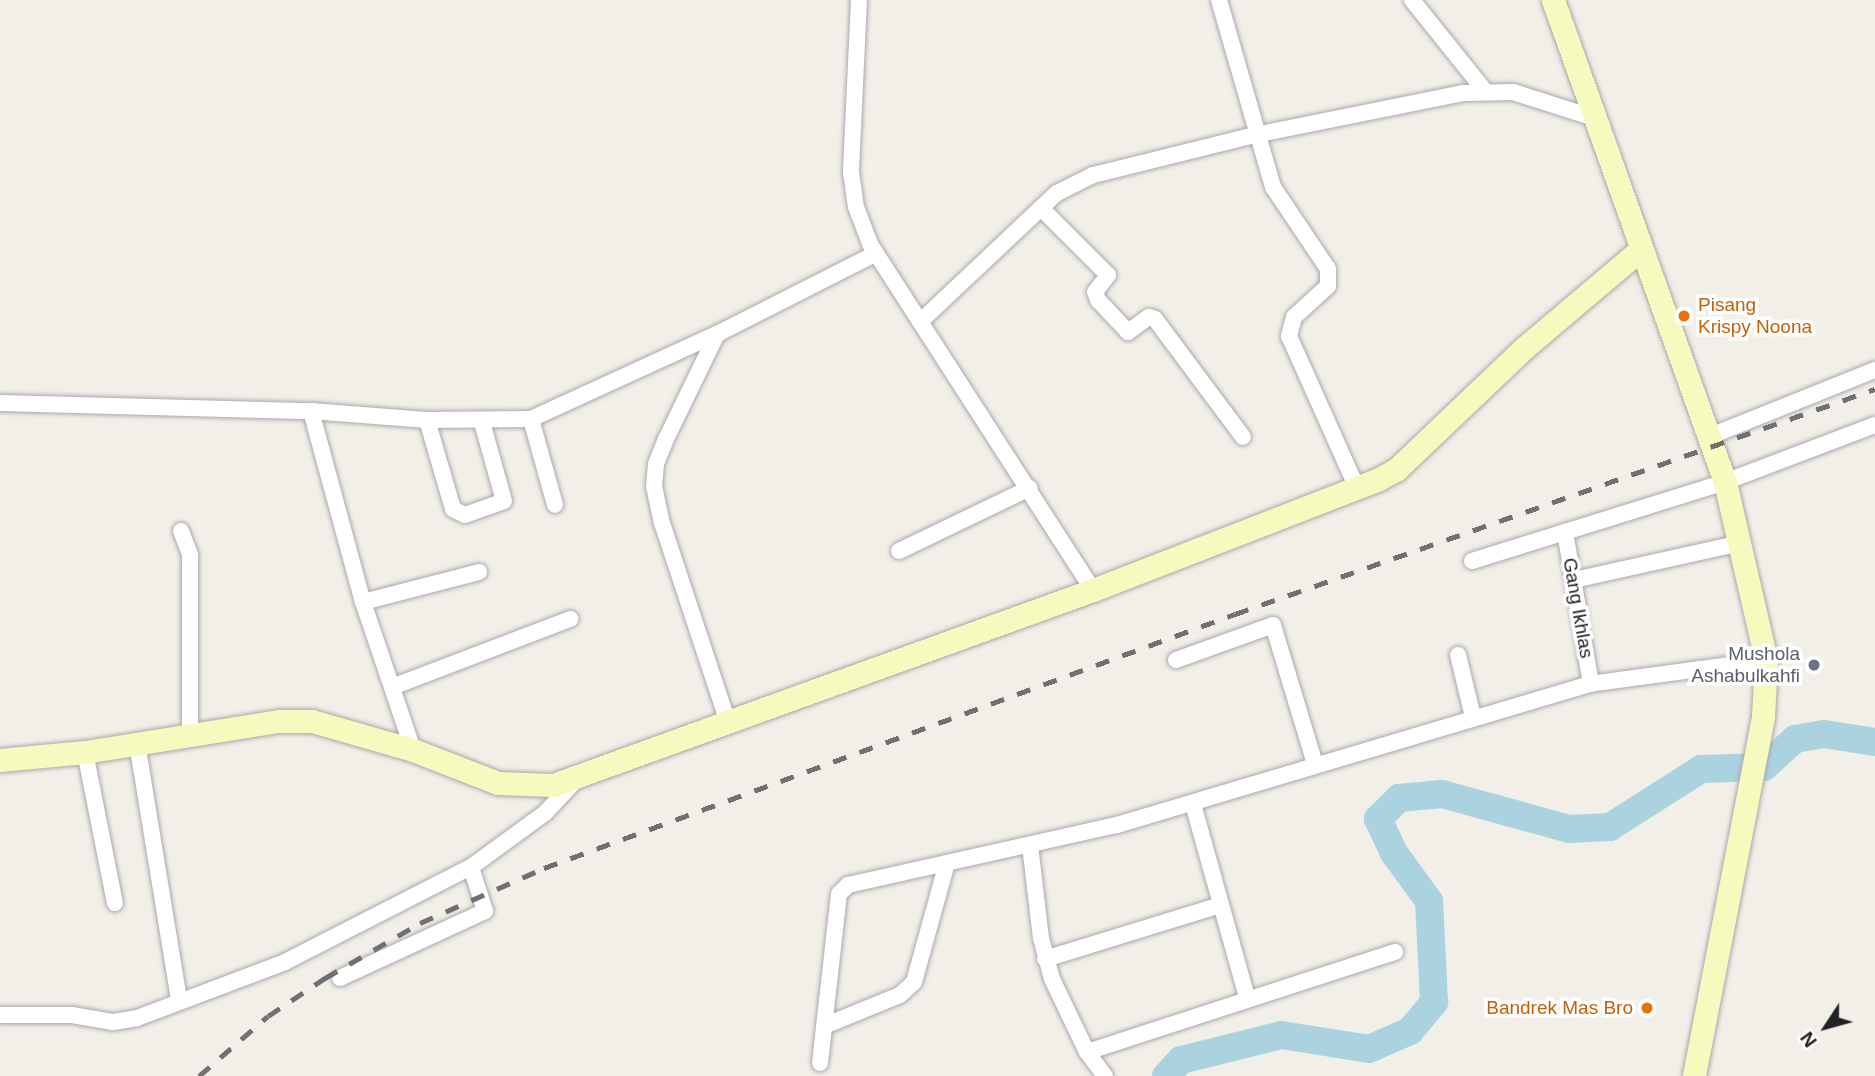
<!DOCTYPE html>
<style>
body{margin:0}
#map{position:relative;width:1875px;height:1076px;overflow:hidden;background:#f2efe9;font-family:Helvetica,sans-serif}
div>[style]{position:absolute}
.river>*{height:28px;margin:-14px;padding:0 14px;transform-origin:14px;border-radius:14px;background:#aad3df}
.roads{filter:drop-shadow(0 0 2px #a9a9a9) drop-shadow(0 0 2px #a9a9a9)}
.street>*{height:16px;margin:-8px;padding:0 8px;transform-origin:8px;border-radius:8px;background:#fff}
.secondary>*{height:23px;margin:-11.5px;padding:0 11.5px;transform-origin:11.5px;border-radius:11.5px;background:#f7fabf}
.rail>*{height:4.5px;margin-top:-2.25px;transform-origin:0;background:repeating-linear-gradient(90deg,#707070 0 14px,transparent 0 28px)}
.dots>*{width:19px;height:19px;translate:-50% -50%;box-sizing:border-box;border:4px solid #fff;border-radius:50%}
span{translate:-50% -50%;white-space:nowrap;text-align:center;line-height:1.15;-webkit-text-stroke:7px #fff;paint-order:stroke}
.food-label{font-size:19px;color:#c56008}
.left{translate:0 -50%;text-align:left}
.right{translate:-100% -50%;text-align:right}
.street-label{font-size:19px;color:#222}
.worship-label{font-size:19px;color:#5b616d}
.north{position:absolute;left:1791px;top:992px;width:70px;height:70px;-webkit-text-stroke:5px #fff;paint-order:stroke;rotate:234deg;font-size:19px;font-weight:700;line-height:28px;text-align:center;color:#222}
.north::after{content:'';display:block;margin:auto;width:24px;height:32px;background:#222;clip-path:polygon(50% 0,100% 100%,50% 72%,0 100%)}
</style>
<div id="map">
<div class="river">
<div style="left:1166px;top:1076px;width:22px;rotate:-47deg"></div>
<div style="left:1181px;top:1060px;width:103px;rotate:-14deg"></div>
<div style="left:1281px;top:1035px;width:89px;rotate:9deg"></div>
<div style="left:1369px;top:1049px;width:45px;rotate:-23.7deg"></div>
<div style="left:1410px;top:1031px;width:38px;rotate:-50deg"></div>
<div style="left:1434px;top:1002px;width:101px;rotate:-92.8deg"></div>
<div style="left:1429px;top:901px;width:59px;rotate:-126.1deg"></div>
<div style="left:1394px;top:853px;width:38px;rotate:-115deg"></div>
<div style="left:1378px;top:819px;width:30px;rotate:-45deg"></div>
<div style="left:1399px;top:798px;width:43px;rotate:-5.3deg"></div>
<div style="left:1442px;top:794px;width:132px;rotate:15.4deg"></div>
<div style="left:1569px;top:829px;width:41px;rotate:-2.8deg"></div>
<div style="left:1610px;top:827px;width:108px;rotate:-32.5deg"></div>
<div style="left:1701px;top:769px;width:63px;rotate:-1.8deg"></div>
<div style="left:1764px;top:767px;width:42px;rotate:-42.1deg"></div>
<div style="left:1795px;top:739px;width:29px;rotate:-10deg"></div>
<div style="left:1824px;top:734px;width:52px;rotate:8.9deg"></div>
</div>
<div class="roads">
<div class="street">
<div style="left:859px;top:0;width:172px;rotate:92.7deg"></div>
<div style="left:851px;top:172px;width:35px;rotate:82deg"></div>
<div style="left:856px;top:207px;width:40px;rotate:69deg"></div>
<div style="left:870px;top:244px;width:412px;rotate:57.2deg"></div>
<div style="left:1219px;top:0;width:195px;rotate:73.9deg"></div>
<div style="left:1273px;top:187px;width:99px;rotate:56.1deg"></div>
<div style="left:1328px;top:269px;width:17px;rotate:90deg"></div>
<div style="left:1328px;top:286px;width:46px;rotate:137.6deg"></div>
<div style="left:1294px;top:317px;width:20px;rotate:105deg"></div>
<div style="left:1289px;top:336px;width:167px;rotate:65.9deg"></div>
<div style="left:1412px;top:0;width:117px;rotate:51.3deg"></div>
<div style="left:1041px;top:208px;width:95px;rotate:45deg"></div>
<div style="left:1108px;top:275px;width:21px;rotate:127deg"></div>
<div style="left:1095px;top:292px;width:9px;rotate:69deg"></div>
<div style="left:1098px;top:300px;width:44px;rotate:46.8deg"></div>
<div style="left:1128px;top:332px;width:26px;rotate:-36deg"></div>
<div style="left:1149px;top:317px;width:6px;rotate:18deg"></div>
<div style="left:1155px;top:319px;width:147px;rotate:53.3deg"></div>
<div style="left:922px;top:320px;width:185px;rotate:-43.3deg"></div>
<div style="left:1057px;top:193px;width:40px;rotate:-26.6deg"></div>
<div style="left:1093px;top:175px;width:167px;rotate:-13.9deg"></div>
<div style="left:1255px;top:135px;width:213px;rotate:-11.4deg"></div>
<div style="left:1464px;top:93px;width:49px;rotate:-1.2deg"></div>
<div style="left:1513px;top:92px;width:86px;rotate:17.6deg"></div>
<div style="left:717px;top:334px;width:117px;rotate:115.9deg"></div>
<div style="left:666px;top:439px;width:27px;rotate:112deg"></div>
<div style="left:656px;top:464px;width:22px;rotate:95deg"></div>
<div style="left:654px;top:486px;width:38px;rotate:78deg"></div>
<div style="left:662px;top:523px;width:211px;rotate:71.7deg"></div>
<div style="left:0;top:403px;width:311px;rotate:1.5deg"></div>
<div style="left:311px;top:411px;width:116px;rotate:4.4deg"></div>
<div style="left:427px;top:420px;width:104px;rotate:-0.6deg"></div>
<div style="left:531px;top:419px;width:205px;rotate:-24.6deg"></div>
<div style="left:717px;top:334px;width:177px;rotate:-26.9deg"></div>
<div style="left:311px;top:411px;width:198px;rotate:74.8deg"></div>
<div style="left:363px;top:602px;width:156px;rotate:71.3deg"></div>
<div style="left:531px;top:419px;width:89px;rotate:74.4deg"></div>
<div style="left:427px;top:420px;width:93px;rotate:73.7deg"></div>
<div style="left:453px;top:509px;width:13px;rotate:27deg"></div>
<div style="left:465px;top:515px;width:41px;rotate:-19.7deg"></div>
<div style="left:504px;top:501px;width:82px;rotate:-105.6deg"></div>
<div style="left:1708px;top:437px;width:180px;rotate:-21.9deg"></div>
<div style="left:181px;top:531px;width:26px;rotate:69deg"></div>
<div style="left:190px;top:555px;width:180px;rotate:90deg"></div>
<div style="left:1565px;top:532px;width:154px;rotate:80.3deg"></div>
<div style="left:899px;top:551px;width:145px;rotate:-25.7deg"></div>
<div style="left:1472px;top:561px;width:265px;rotate:-17.3deg"></div>
<div style="left:1725px;top:482px;width:160px;rotate:-20.8deg"></div>
<div style="left:1574px;top:580px;width:171px;rotate:-12.5deg"></div>
<div style="left:363px;top:602px;width:120px;rotate:-14.5deg"></div>
<div style="left:1458px;top:655px;width:64px;rotate:76.4deg"></div>
<div style="left:1176px;top:660px;width:103px;rotate:-19.8deg"></div>
<div style="left:1273px;top:625px;width:145px;rotate:73.2deg"></div>
<div style="left:392px;top:687px;width:191px;rotate:-20.9deg"></div>
<div style="left:137px;top:743px;width:260px;rotate:80.7deg"></div>
<div style="left:85px;top:752px;width:154px;rotate:78.8deg"></div>
<div style="left:1193px;top:804px;width:200px;rotate:74.4deg"></div>
<div style="left:1030px;top:845px;width:94px;rotate:83.3deg"></div>
<div style="left:1041px;top:938px;width:42px;rotate:75deg"></div>
<div style="left:1052px;top:979px;width:81px;rotate:64.4deg"></div>
<div style="left:1087px;top:1052px;width:30px;rotate:53deg"></div>
<div style="left:1045px;top:959px;width:184px;rotate:-17.1deg"></div>
<div style="left:340px;top:978px;width:160px;rotate:-24.8deg"></div>
<div style="left:485px;top:911px;width:46px;rotate:-107.7deg"></div>
<div style="left:0;top:1015px;width:72px"></div>
<div style="left:72px;top:1015px;width:42px;rotate:9.7deg"></div>
<div style="left:113px;top:1022px;width:24px;rotate:-9deg"></div>
<div style="left:137px;top:1018px;width:158px;rotate:-20.7deg"></div>
<div style="left:285px;top:962px;width:209px;rotate:-27.1deg"></div>
<div style="left:471px;top:867px;width:92px;rotate:-36.1deg"></div>
<div style="left:545px;top:813px;width:47px;rotate:-46.7deg"></div>
<div style="left:824px;top:1026px;width:82px;rotate:-22.2deg"></div>
<div style="left:900px;top:995px;width:19px;rotate:-43deg"></div>
<div style="left:914px;top:982px;width:123px;rotate:-74.5deg"></div>
<div style="left:1087px;top:1052px;width:324px;rotate:-18deg"></div>
<div style="left:820px;top:1063px;width:170px;rotate:-83.6deg"></div>
<div style="left:839px;top:894px;width:13px;rotate:-45deg"></div>
<div style="left:848px;top:885px;width:276px;rotate:-12.6deg"></div>
<div style="left:1117px;top:825px;width:493px;rotate:-16.6deg"></div>
<div style="left:1589px;top:684px;width:179px;rotate:-7.7deg"></div>
</div>
<div class="secondary">
<div style="left:1553px;top:0;width:512px;rotate:70.36deg"></div>
<div style="left:1725px;top:482px;width:183px;rotate:77deg"></div>
<div style="left:1766px;top:660px;width:57px;rotate:93deg"></div>
<div style="left:1763px;top:717px;width:366px;rotate:100.9deg"></div>
<div style="left:0;top:760px;width:85px;rotate:-5.4deg"></div>
<div style="left:85px;top:752px;width:196px;rotate:-9.1deg"></div>
<div style="left:279px;top:721px;width:33px"></div>
<div style="left:312px;top:721px;width:105px;rotate:16deg"></div>
<div style="left:413px;top:750px;width:91px;rotate:21.2deg"></div>
<div style="left:498px;top:783px;width:55px;rotate:2.1deg"></div>
<div style="left:553px;top:785px;width:574px;rotate:-19.86deg"></div>
<div style="left:1093px;top:590px;width:307px;rotate:-21.2deg"></div>
<div style="left:1379px;top:479px;width:21px;rotate:-29deg"></div>
<div style="left:1397px;top:469px;width:175px;rotate:-43.6deg"></div>
<div style="left:1524px;top:348px;width:153px;rotate:-40.2deg"></div>
</div>
</div>
<div class="rail">
<div style="left:199px;top:1076px;width:91px;rotate:-41deg"></div>
<div style="left:268px;top:1016px;width:69px;rotate:-33.7deg"></div>
<div style="left:325px;top:978px;width:110px;rotate:-30.1deg"></div>
<div style="left:420px;top:923px;width:136px;rotate:-23.9deg"></div>
<div style="left:544px;top:868px;width:736px;rotate:-20.18deg"></div>
<div style="left:1235px;top:614px;width:678px;rotate:-19.37deg"></div>
</div>
<div class="dots">
<div style="left:1684px;top:316px;background:#e8710a"></div>
<div style="left:1814px;top:665px;background:#6b7280"></div>
<div style="left:1647px;top:1008px;background:#e8710a"></div>
</div>
<div class="food-label">
<span class="left" style="left:1698px;top:316px">Pisang<br>Krispy Noona</span>
<span class="right" style="left:1633px;top:1008px">Bandrek Mas Bro</span>
</div>
<div class="street-label">
<span style="left:1578px;top:608px;rotate:80deg">Gang Ikhlas</span>
</div>
<div class="worship-label">
<span class="right" style="left:1800px;top:665px">Mushola<br>Ashabulkahfi</span>
</div>
<div class="north">N</div>
</div>
